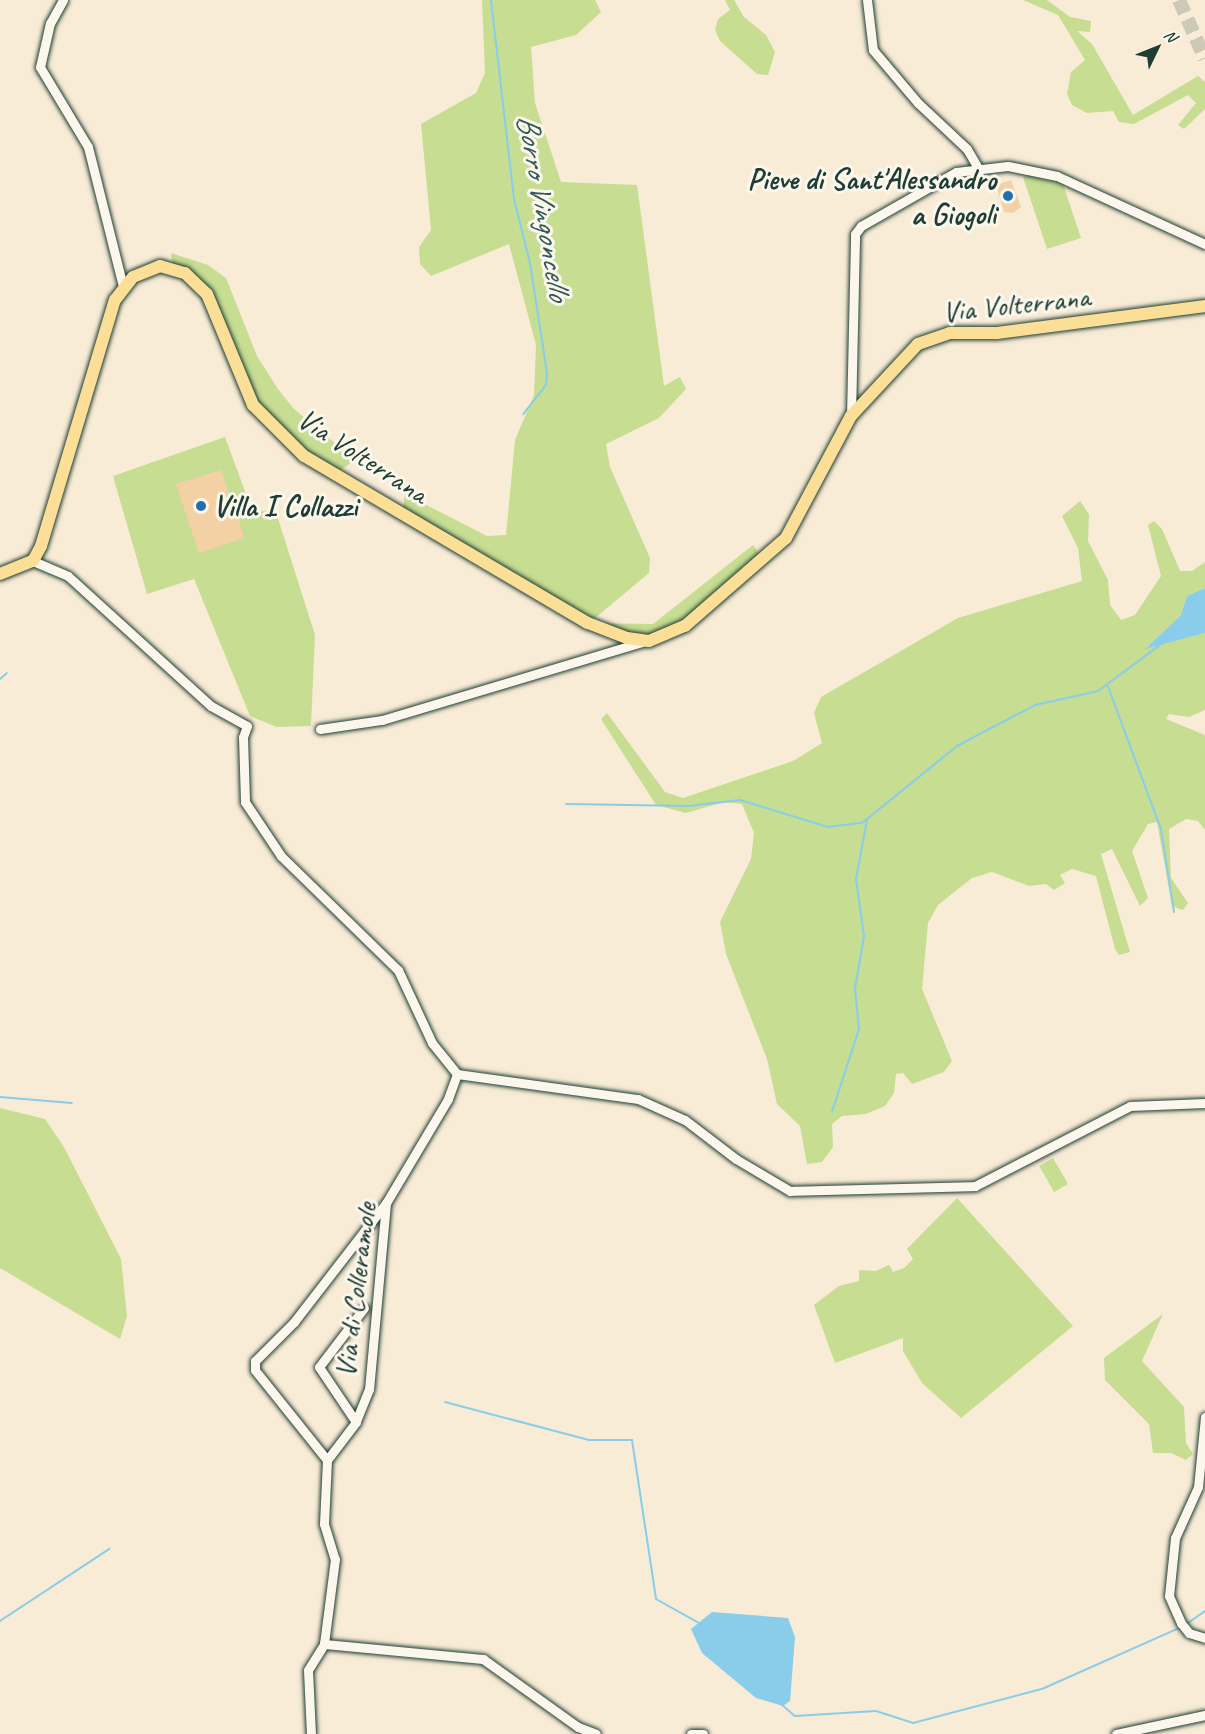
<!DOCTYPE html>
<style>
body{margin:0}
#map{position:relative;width:1205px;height:1734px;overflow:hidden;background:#f9ecd6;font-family:Caveat,sans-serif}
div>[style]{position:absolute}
.green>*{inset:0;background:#c6dd92;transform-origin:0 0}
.water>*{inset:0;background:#89cdea}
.stream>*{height:2px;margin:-1px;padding:0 1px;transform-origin:1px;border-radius:1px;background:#89cdea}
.building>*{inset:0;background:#f3d1a4}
.highway-tunnel>*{height:14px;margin-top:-7px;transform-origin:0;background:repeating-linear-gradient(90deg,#cdc9b6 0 14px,transparent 0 21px)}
.roads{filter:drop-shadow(0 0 2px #1f3d34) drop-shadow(0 0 2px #1f3d34)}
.minor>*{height:9px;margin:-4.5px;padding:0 4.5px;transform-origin:4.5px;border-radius:4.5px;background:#fbf7ec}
.major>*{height:12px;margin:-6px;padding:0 6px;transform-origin:6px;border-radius:6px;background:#fbdf96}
.dots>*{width:16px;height:16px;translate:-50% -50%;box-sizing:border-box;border:3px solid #fbf7ec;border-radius:50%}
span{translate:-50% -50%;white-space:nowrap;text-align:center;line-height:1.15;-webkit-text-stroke:6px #fbf7ec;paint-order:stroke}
.poi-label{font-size:30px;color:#1f3d34;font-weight:700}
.right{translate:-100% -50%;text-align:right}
.left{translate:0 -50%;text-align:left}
.street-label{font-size:30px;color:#1f3d34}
.water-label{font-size:32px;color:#345a58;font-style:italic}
.north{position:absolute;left:1127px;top:18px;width:60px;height:60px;-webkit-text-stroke:4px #fbf7ec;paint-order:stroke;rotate:47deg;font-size:16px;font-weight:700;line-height:24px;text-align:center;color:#1f3d34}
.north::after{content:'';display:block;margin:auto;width:21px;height:27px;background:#1f3d34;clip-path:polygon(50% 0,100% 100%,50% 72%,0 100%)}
</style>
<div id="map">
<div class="green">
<div style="clip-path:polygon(482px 0,595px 0,601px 12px,576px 35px,531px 47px,535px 103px,561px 182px,637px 185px,664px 386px,680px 377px,686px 389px,659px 418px,606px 444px,610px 467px,650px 558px,649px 573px,589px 623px,653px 624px,753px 545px,764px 560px,718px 601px,667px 636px,649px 641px,607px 632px,588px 623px,402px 513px,405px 494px,487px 536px,506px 535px,515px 440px,534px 395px,536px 345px,509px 244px,431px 276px,420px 264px,419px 247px,431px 230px,421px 124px,476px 93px,485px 73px)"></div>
<div style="clip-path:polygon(725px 0,734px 0,744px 17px,766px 35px,775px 52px,768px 75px,757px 74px,720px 41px,715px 30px,718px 19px,730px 10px)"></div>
<div style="clip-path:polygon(1023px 0,1047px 0,1070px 17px,1091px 21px,1090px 32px,1077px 31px,1092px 44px,1133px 115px,1198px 76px,1205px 82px,1205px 109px,1184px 129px,1178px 125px,1196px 103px,1188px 95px,1134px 124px,1119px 122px,1113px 111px,1087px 113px,1072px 105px,1067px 94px,1071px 72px,1085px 60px,1058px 15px)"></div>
<div style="clip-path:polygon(1028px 175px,1063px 184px,1081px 238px,1047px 249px,1023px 177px)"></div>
<div style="clip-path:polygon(171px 253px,208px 265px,226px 278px,257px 356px,278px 389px,293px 408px,355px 460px,335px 474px,267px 422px,207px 294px,173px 268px)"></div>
<div style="clip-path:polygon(225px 437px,253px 513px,275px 509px,315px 635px,311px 726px,277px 727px,250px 716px,194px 579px,147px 594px,113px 476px)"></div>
<div style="clip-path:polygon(1080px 501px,1089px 514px,1088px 541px,1108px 580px,1110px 605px,1121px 620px,1135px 615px,1161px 576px,1148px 525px,1154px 521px,1162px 529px,1180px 571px,1192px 571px,1205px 562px,1205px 588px,1187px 596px,1181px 615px,1146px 648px,1205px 633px,1205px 710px,1189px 717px,1169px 714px,1166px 719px,1205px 735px,1205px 830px,1198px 821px,1186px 819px,1169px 829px,1171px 878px,1188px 903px,1183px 910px,1172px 906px,1157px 822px,1148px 824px,1132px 851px,1148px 898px,1140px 906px,1112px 849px,1101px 854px,1130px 952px,1119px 955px,1115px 949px,1096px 876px,1072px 869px,1060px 875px,1065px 883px,1054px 890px,1046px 884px,1029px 886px,992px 872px,972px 878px,938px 905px,928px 923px,922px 989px,952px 1061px,944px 1072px,912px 1084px,903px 1073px,896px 1074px,894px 1093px,885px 1106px,866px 1114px,842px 1116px,832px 1124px,833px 1147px,822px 1162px,807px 1164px,800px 1126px,777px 1104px,767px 1059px,726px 954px,720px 922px,751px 859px,754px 833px,742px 804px,724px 802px,686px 813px,656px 805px,601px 719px,607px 713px,665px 792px,683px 798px,793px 761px,822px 743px,814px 713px,821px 697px,958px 618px,1082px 581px,1078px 548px,1062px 516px)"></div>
<div style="clip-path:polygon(0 1108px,45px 1119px,64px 1147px,121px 1259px,127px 1316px,120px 1339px,0 1268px)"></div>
<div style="left:1053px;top:1158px;width:30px;height:16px;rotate:60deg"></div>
<div style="clip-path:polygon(957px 1198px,1073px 1326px,961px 1418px,922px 1383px,903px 1351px,903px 1338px,835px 1363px,814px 1305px,839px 1286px,859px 1281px,859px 1270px,876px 1271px,889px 1265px,893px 1272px,904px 1268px,913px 1259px,907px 1249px)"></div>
<div style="clip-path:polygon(1163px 1314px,1142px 1361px,1184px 1407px,1186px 1443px,1193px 1454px,1186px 1460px,1171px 1453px,1153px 1453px,1149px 1424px,1105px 1380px,1104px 1358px)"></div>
</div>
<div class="water">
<div style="clip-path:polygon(1205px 588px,1205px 633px,1145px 649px,1181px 615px,1187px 596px)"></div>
<div style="clip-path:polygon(712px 1612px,788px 1618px,795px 1637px,790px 1701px,783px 1706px,756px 1698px,702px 1653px,691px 1629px)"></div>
</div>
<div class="stream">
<div style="left:491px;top:0;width:200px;rotate:83.4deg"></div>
<div style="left:514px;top:199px;width:66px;rotate:76deg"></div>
<div style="left:530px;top:263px;width:111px;rotate:81.2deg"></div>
<div style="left:547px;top:373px;width:12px;rotate:95deg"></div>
<div style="left:546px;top:385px;width:37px;rotate:128deg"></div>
<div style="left:0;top:679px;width:9px;rotate:-41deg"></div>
<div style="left:1107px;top:684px;width:155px;rotate:69.6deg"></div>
<div style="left:1161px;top:829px;width:84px;rotate:81.1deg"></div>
<div style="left:566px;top:804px;width:123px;rotate:0.9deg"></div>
<div style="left:689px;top:806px;width:51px;rotate:-6.7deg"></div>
<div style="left:740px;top:800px;width:92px;rotate:17.1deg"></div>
<div style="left:828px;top:827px;width:34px;rotate:-7deg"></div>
<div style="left:862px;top:823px;width:122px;rotate:-39deg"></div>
<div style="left:957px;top:746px;width:88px;rotate:-27.7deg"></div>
<div style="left:1035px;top:705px;width:65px;rotate:-12.5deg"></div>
<div style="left:1098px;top:691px;width:77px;rotate:-36.6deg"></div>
<div style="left:0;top:1097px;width:72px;rotate:4.8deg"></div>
<div style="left:832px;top:1112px;width:87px;rotate:-72deg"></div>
<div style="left:859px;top:1029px;width:40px;rotate:-95.7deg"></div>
<div style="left:855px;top:989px;width:54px;rotate:-80.4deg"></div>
<div style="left:864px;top:936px;width:58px;rotate:-98deg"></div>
<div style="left:856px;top:879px;width:60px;rotate:-79.4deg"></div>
<div style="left:445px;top:1402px;width:149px;rotate:14.8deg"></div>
<div style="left:589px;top:1440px;width:43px"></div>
<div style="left:632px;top:1440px;width:161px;rotate:81.4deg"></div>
<div style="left:656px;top:1599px;width:49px;rotate:29.2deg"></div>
<div style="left:0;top:1621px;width:131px;rotate:-33.4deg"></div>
<div style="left:1185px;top:1625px;width:24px;rotate:-35deg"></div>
<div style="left:781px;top:1704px;width:18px;rotate:41deg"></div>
<div style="left:795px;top:1716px;width:81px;rotate:-3.5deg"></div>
<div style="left:876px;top:1711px;width:39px;rotate:18deg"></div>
<div style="left:913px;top:1723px;width:133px;rotate:-14.8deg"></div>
<div style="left:1042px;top:1689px;width:148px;rotate:-24deg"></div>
</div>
<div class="building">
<div style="clip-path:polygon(1011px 180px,1021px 207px,1013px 213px,1004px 212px,996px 185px)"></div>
<div style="clip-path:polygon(221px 470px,229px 494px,216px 498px,223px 518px,237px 514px,244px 538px,199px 553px,176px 484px)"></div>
</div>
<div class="highway-tunnel">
<div style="left:1179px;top:0;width:64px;rotate:66.2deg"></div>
</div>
<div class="roads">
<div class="minor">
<div style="left:63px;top:0;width:26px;rotate:119deg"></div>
<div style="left:50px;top:23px;width:45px;rotate:102.8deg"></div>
<div style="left:40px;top:67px;width:93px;rotate:59deg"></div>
<div style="left:88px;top:147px;width:143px;rotate:75.9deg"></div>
<div style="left:867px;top:0;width:50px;rotate:83.2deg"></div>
<div style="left:873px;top:50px;width:70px;rotate:49.7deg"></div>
<div style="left:918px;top:103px;width:67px;rotate:43.2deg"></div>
<div style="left:967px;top:149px;width:22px;rotate:60deg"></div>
<div style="left:851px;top:416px;width:182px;rotate:-88.7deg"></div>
<div style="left:855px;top:234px;width:10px;rotate:-53deg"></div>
<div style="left:861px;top:226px;width:109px;rotate:-29.6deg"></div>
<div style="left:956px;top:172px;width:52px;rotate:-6.6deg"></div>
<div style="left:1008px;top:166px;width:50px;rotate:11.5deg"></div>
<div style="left:1057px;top:176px;width:163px;rotate:24.7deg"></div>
<div style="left:33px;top:561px;width:38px;rotate:23deg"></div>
<div style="left:68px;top:576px;width:193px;rotate:42.3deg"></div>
<div style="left:211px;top:706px;width:41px;rotate:29.1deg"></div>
<div style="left:247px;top:726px;width:12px;rotate:110deg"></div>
<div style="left:243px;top:737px;width:65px;rotate:88.2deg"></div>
<div style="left:245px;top:802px;width:65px;rotate:56.3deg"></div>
<div style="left:281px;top:856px;width:163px;rotate:44.3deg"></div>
<div style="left:398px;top:970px;width:81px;rotate:65deg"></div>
<div style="left:432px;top:1043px;width:40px;rotate:51deg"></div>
<div style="left:457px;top:1074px;width:27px;rotate:110deg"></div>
<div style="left:448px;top:1099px;width:121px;rotate:120.8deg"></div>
<div style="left:386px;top:1203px;width:187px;rotate:95.2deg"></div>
<div style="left:369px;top:1389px;width:35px;rotate:112deg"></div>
<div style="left:356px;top:1422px;width:48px;rotate:127.3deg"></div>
<div style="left:327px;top:1460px;width:64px;rotate:92.7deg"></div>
<div style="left:324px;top:1524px;width:37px;rotate:73deg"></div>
<div style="left:335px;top:1559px;width:86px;rotate:97.4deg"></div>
<div style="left:324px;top:1644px;width:160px;rotate:5.4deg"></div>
<div style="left:483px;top:1659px;width:117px;rotate:35.6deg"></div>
<div style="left:578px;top:1727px;width:19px;rotate:21deg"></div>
<div style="left:320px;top:729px;width:63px;rotate:-8.3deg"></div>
<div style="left:382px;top:720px;width:276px;rotate:-16.7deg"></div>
<div style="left:457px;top:1074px;width:183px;rotate:7.9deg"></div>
<div style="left:638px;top:1099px;width:51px;rotate:24.1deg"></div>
<div style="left:685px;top:1120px;width:64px;rotate:37.4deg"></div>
<div style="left:736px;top:1159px;width:63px;rotate:30.7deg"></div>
<div style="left:790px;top:1191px;width:185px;rotate:-1.5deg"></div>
<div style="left:975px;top:1186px;width:174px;rotate:-27.3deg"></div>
<div style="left:1130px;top:1106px;width:75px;rotate:-2.3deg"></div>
<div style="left:1205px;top:1417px;width:70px;rotate:95.7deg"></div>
<div style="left:1198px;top:1487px;width:56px;rotate:114.3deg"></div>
<div style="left:1175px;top:1538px;width:58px;rotate:95.9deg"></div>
<div style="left:1169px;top:1596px;width:30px;rotate:66deg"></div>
<div style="left:1181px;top:1623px;width:13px;rotate:51deg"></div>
<div style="left:1189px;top:1633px;width:17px;rotate:17deg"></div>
<div style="left:356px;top:1422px;width:66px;rotate:-123.9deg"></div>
<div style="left:319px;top:1367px;width:74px;rotate:-52.7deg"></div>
<div style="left:327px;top:1460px;width:115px;rotate:-128.7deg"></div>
<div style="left:255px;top:1370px;width:9px;rotate:-90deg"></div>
<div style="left:255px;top:1361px;width:55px;rotate:-45deg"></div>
<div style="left:294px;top:1322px;width:150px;rotate:-52.3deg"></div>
<div style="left:311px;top:1734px;width:64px;rotate:-92.7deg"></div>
<div style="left:308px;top:1670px;width:31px;rotate:-58deg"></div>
<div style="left:691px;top:1734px;width:12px"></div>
<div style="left:1116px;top:1734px;width:91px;rotate:-12.1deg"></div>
</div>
<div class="major">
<div style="left:0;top:574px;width:35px;rotate:-22deg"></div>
<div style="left:33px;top:561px;width:17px;rotate:-62deg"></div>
<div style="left:41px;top:546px;width:257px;rotate:-73.3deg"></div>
<div style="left:115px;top:300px;width:29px;rotate:-52deg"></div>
<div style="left:133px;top:277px;width:29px;rotate:-22deg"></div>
<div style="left:160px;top:266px;width:26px;rotate:16deg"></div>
<div style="left:185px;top:273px;width:30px;rotate:44deg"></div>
<div style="left:207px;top:294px;width:120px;rotate:67.5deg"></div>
<div style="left:253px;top:405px;width:72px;rotate:45deg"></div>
<div style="left:304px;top:456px;width:329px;rotate:30.5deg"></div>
<div style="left:588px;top:623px;width:42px;rotate:21deg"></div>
<div style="left:627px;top:638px;width:22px;rotate:8deg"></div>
<div style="left:649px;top:641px;width:39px;rotate:-23deg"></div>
<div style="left:685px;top:626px;width:134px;rotate:-41.1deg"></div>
<div style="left:786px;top:538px;width:138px;rotate:-62deg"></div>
<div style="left:851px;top:416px;width:98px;rotate:-47.1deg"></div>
<div style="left:918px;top:344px;width:34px;rotate:-19deg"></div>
<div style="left:950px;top:333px;width:47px"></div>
<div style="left:997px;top:333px;width:210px;rotate:-7.4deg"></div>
</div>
</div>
<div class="dots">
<div style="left:1008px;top:196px;background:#1f6fb2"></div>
<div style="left:201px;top:506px;background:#1f6fb2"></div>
</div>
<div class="poi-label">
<span class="right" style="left:996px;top:196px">Pieve di Sant'Alessandro<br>a Giogoli</span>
<span class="left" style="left:213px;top:506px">Villa I Collazzi</span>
</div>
<div class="street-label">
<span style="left:1016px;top:304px;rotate:-6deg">Via Volterrana</span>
<span style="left:363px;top:456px;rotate:33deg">Via Volterrana</span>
<span style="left:355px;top:1290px;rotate:-83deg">Via di Colleramole</span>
</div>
<div class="water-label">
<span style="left:543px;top:207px;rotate:80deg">Borro Vingoncello</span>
</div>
<div class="north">N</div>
</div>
